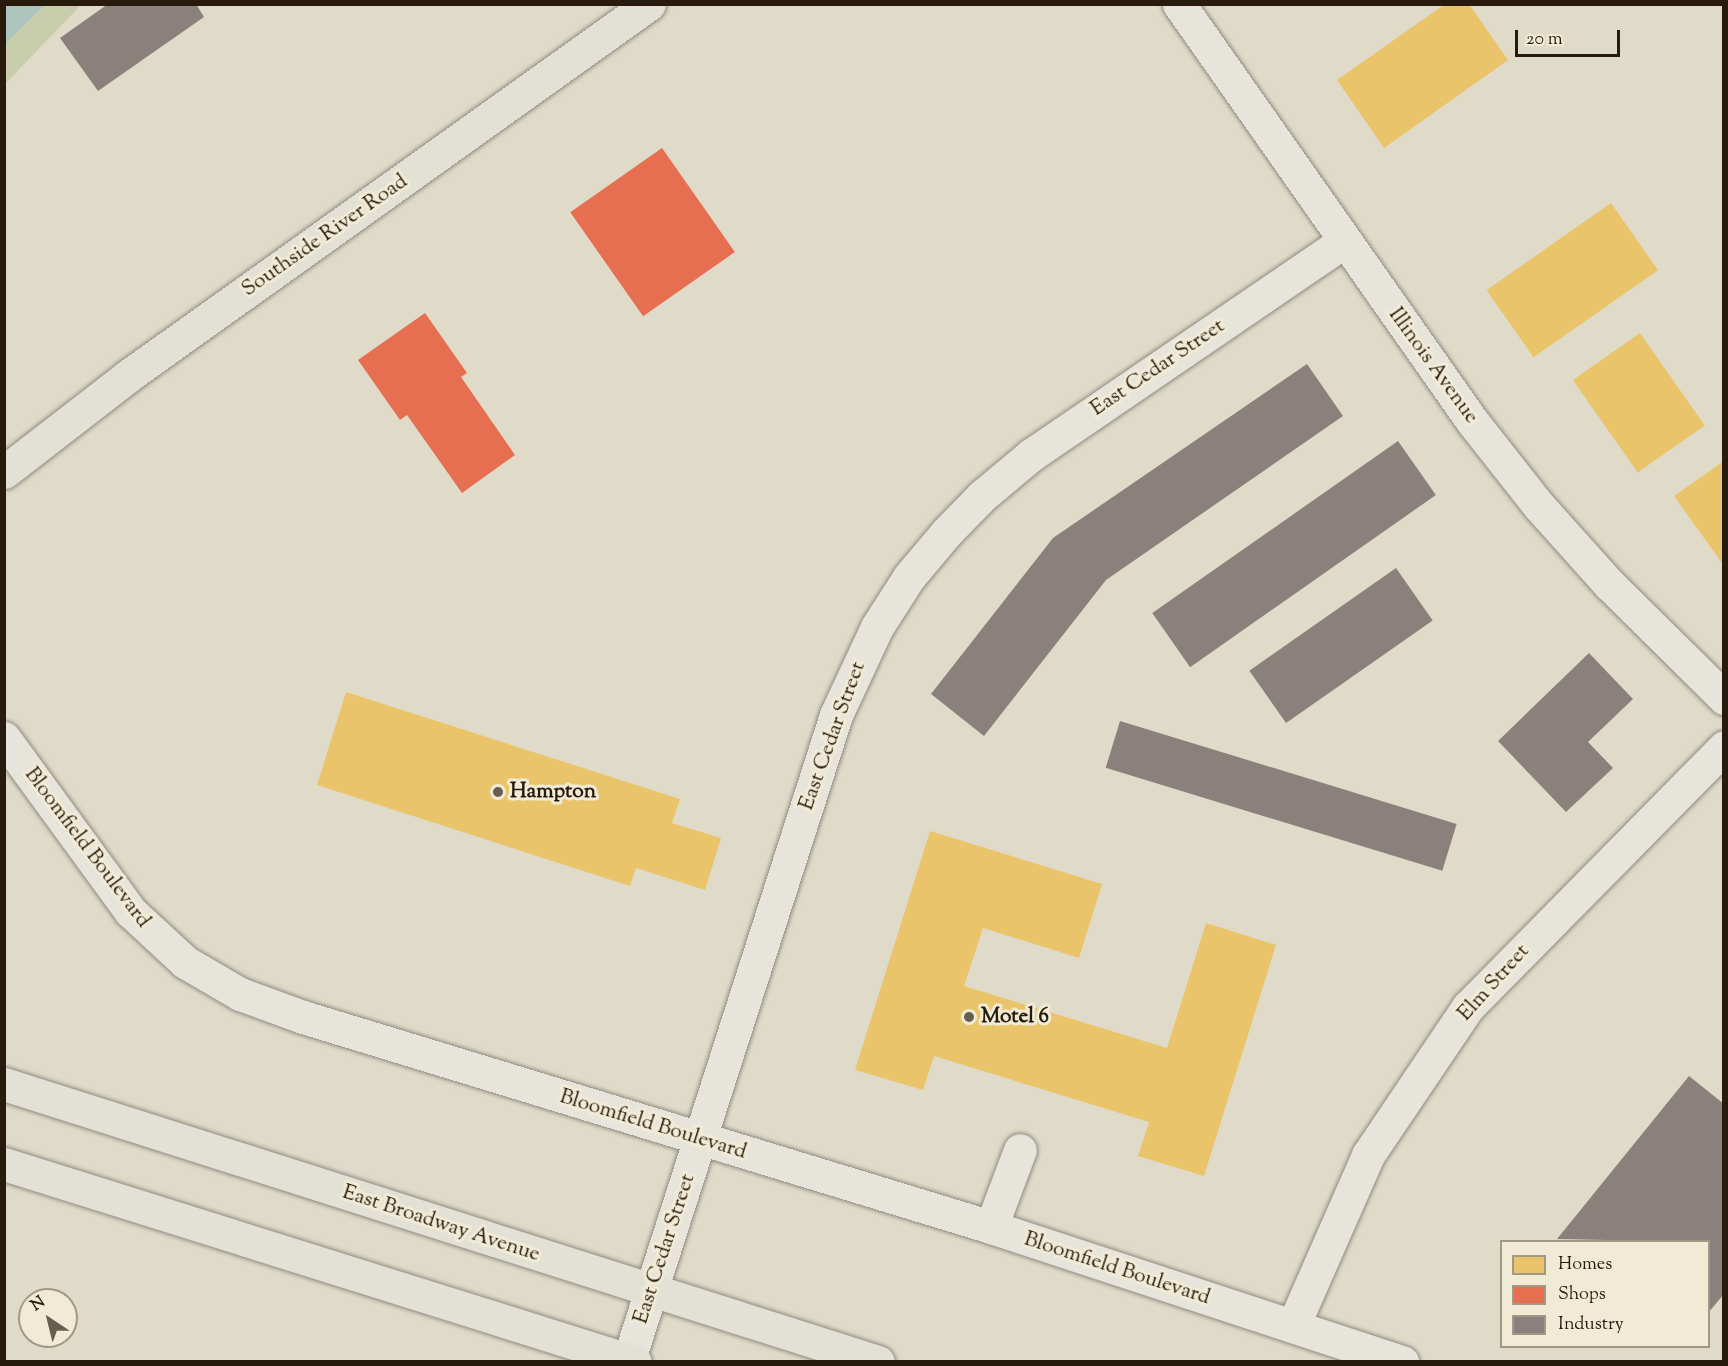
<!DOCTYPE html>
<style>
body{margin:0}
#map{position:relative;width:1728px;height:1366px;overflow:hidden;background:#e0dbc9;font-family:"Sorts Mill Goudy",serif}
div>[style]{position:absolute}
.green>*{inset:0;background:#c8ceac}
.water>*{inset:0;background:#aec5be}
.homes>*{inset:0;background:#e9c46a;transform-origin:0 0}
.shops>*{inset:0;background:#e76f51;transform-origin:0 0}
.industry>*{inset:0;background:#8a817c;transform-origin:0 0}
.roads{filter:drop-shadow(0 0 2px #908b80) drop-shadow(0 0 2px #908b80)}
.minor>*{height:33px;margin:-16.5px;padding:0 16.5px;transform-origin:16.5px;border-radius:16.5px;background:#e7e4dc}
.major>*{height:33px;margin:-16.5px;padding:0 16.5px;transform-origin:16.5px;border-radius:16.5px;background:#e3e0d6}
.dots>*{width:16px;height:16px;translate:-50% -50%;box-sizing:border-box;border:3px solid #f1ebd6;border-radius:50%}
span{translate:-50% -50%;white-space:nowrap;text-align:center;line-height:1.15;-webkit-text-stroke:6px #f1ebd6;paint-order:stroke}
.street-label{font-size:21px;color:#281b0d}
.poi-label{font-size:21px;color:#281b0d;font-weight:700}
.left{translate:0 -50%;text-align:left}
.frame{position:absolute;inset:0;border:6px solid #281b0d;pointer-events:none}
.legend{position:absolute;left:1500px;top:1240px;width:210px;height:108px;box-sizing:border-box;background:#f1ebd6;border:2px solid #a19886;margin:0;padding:8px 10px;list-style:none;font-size:18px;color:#281b0d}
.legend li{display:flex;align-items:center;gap:12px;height:30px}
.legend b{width:30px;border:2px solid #a19886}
.north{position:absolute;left:18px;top:1288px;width:60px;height:60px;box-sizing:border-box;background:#f1ebd6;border:2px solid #a19886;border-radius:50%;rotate:325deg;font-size:16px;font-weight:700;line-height:24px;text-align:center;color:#281b0d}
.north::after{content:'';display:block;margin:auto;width:21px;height:27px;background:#685e4f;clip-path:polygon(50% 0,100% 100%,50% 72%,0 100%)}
.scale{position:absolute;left:1515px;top:30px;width:105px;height:27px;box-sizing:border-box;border:3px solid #281b0d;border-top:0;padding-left:8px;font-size:18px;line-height:21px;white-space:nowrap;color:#281b0d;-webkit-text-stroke:4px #f1ebd6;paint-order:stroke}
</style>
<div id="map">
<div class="green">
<div style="clip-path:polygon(45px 5px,81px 5px,5px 84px,4px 44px)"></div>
</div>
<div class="water">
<div style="clip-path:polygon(6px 5px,45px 5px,5px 44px,4px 6px)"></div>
</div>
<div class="homes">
<div style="clip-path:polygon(1445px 4px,1469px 4px,1508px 60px,1384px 148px,1337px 80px)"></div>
<div style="left:1611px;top:203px;width:82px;height:152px;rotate:55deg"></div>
<div style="left:1640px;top:333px;width:113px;height:82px;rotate:55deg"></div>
<div style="clip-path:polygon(1724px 461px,1724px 566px,1674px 496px)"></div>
<div style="clip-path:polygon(346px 692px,680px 799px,672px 823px,721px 838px,705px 890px,636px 868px,630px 886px,317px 785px)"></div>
<div style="clip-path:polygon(930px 831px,1102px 884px,1079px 958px,983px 928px,964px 986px,1167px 1048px,1206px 923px,1276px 945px,1204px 1176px,1138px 1156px,1149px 1122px,934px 1056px,923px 1090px,855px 1070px)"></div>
</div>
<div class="shops">
<div style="left:662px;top:148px;width:127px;height:112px;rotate:55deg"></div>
<div style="clip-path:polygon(425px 313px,467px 373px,461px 377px,515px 455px,462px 493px,407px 415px,400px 420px,358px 360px)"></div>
</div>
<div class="industry">
<div style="clip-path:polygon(108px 4px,196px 4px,204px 17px,98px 91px,60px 38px)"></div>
<div style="clip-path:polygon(1307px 364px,1343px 416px,1106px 580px,984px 736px,931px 694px,1053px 538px)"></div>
<div style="left:1398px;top:441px;width:66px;height:300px;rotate:55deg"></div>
<div style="left:1396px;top:568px;width:64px;height:179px;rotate:55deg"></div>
<div style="clip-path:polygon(1589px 653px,1633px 699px,1588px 742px,1613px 768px,1566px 812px,1498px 741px)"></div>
<div style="left:1120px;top:721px;width:352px;height:49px;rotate:17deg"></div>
<div style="clip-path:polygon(1689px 1076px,1724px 1104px,1724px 1294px,1708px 1313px,1708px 1242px,1557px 1239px)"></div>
</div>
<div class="roads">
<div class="minor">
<div style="left:1179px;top:4px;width:510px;rotate:54.91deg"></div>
<div style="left:1472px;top:421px;width:108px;rotate:51.8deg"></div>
<div style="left:1539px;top:506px;width:106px;rotate:48.1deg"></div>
<div style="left:1610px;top:585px;width:161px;rotate:44.7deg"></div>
<div style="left:4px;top:738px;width:214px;rotate:53.9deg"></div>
<div style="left:130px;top:911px;width:75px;rotate:42.8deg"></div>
<div style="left:185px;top:962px;width:64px;rotate:30.2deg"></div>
<div style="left:240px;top:994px;width:67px;rotate:20.1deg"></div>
<div style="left:303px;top:1017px;width:719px;rotate:16.97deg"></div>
<div style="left:991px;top:1227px;width:433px;rotate:18.2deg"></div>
<div style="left:991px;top:1227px;width:82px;rotate:-69.4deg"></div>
<div style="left:1293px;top:1326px;width:187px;rotate:-66.3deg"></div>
<div style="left:1368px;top:1155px;width:179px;rotate:-56deg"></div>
<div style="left:1468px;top:1007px;width:365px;rotate:-45.4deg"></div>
<div style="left:628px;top:1362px;width:680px;rotate:-72.18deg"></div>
<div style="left:836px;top:715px;width:97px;rotate:-65deg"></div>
<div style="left:877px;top:627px;width:59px;rotate:-57.4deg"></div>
<div style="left:909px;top:577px;width:57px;rotate:-49.9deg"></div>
<div style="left:946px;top:533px;width:52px;rotate:-45.8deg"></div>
<div style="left:982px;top:496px;width:64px;rotate:-39.9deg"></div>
<div style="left:1031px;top:455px;width:378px;rotate:-34.3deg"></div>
</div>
<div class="major">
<div style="left:4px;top:472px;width:157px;rotate:-37.7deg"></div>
<div style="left:128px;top:376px;width:640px;rotate:-35.53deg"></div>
<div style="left:4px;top:1084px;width:917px;rotate:17.64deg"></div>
<div style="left:4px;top:1164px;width:661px;rotate:17.42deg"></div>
</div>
</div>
<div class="dots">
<div style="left:498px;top:792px;background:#685e4f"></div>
<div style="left:969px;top:1017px;background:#685e4f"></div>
</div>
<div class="street-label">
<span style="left:325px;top:236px;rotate:-35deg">Southside River Road</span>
<span style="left:1433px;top:366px;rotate:54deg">Illinois Avenue</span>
<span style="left:1158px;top:368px;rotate:-34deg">East Cedar Street</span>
<span style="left:833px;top:736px;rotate:-70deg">East Cedar Street</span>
<span style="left:87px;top:848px;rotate:53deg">Bloomfield Boulevard</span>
<span style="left:1494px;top:983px;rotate:-48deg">Elm Street</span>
<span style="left:653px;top:1125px;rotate:17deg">Bloomfield Boulevard</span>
<span style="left:441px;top:1224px;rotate:18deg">East Broadway Avenue</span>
<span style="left:665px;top:1249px;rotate:-72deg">East Cedar Street</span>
<span style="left:1117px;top:1269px;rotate:18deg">Bloomfield Boulevard</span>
</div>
<div class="poi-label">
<span class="left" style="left:510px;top:792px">Hampton</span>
<span class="left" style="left:981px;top:1017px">Motel 6</span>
</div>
<div class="frame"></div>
<ul class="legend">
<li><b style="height:16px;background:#e9c46a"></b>Homes</li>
<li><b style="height:16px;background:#e76f51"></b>Shops</li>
<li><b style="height:16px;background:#8a817c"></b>Industry</li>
</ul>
<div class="north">N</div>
<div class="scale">20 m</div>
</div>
